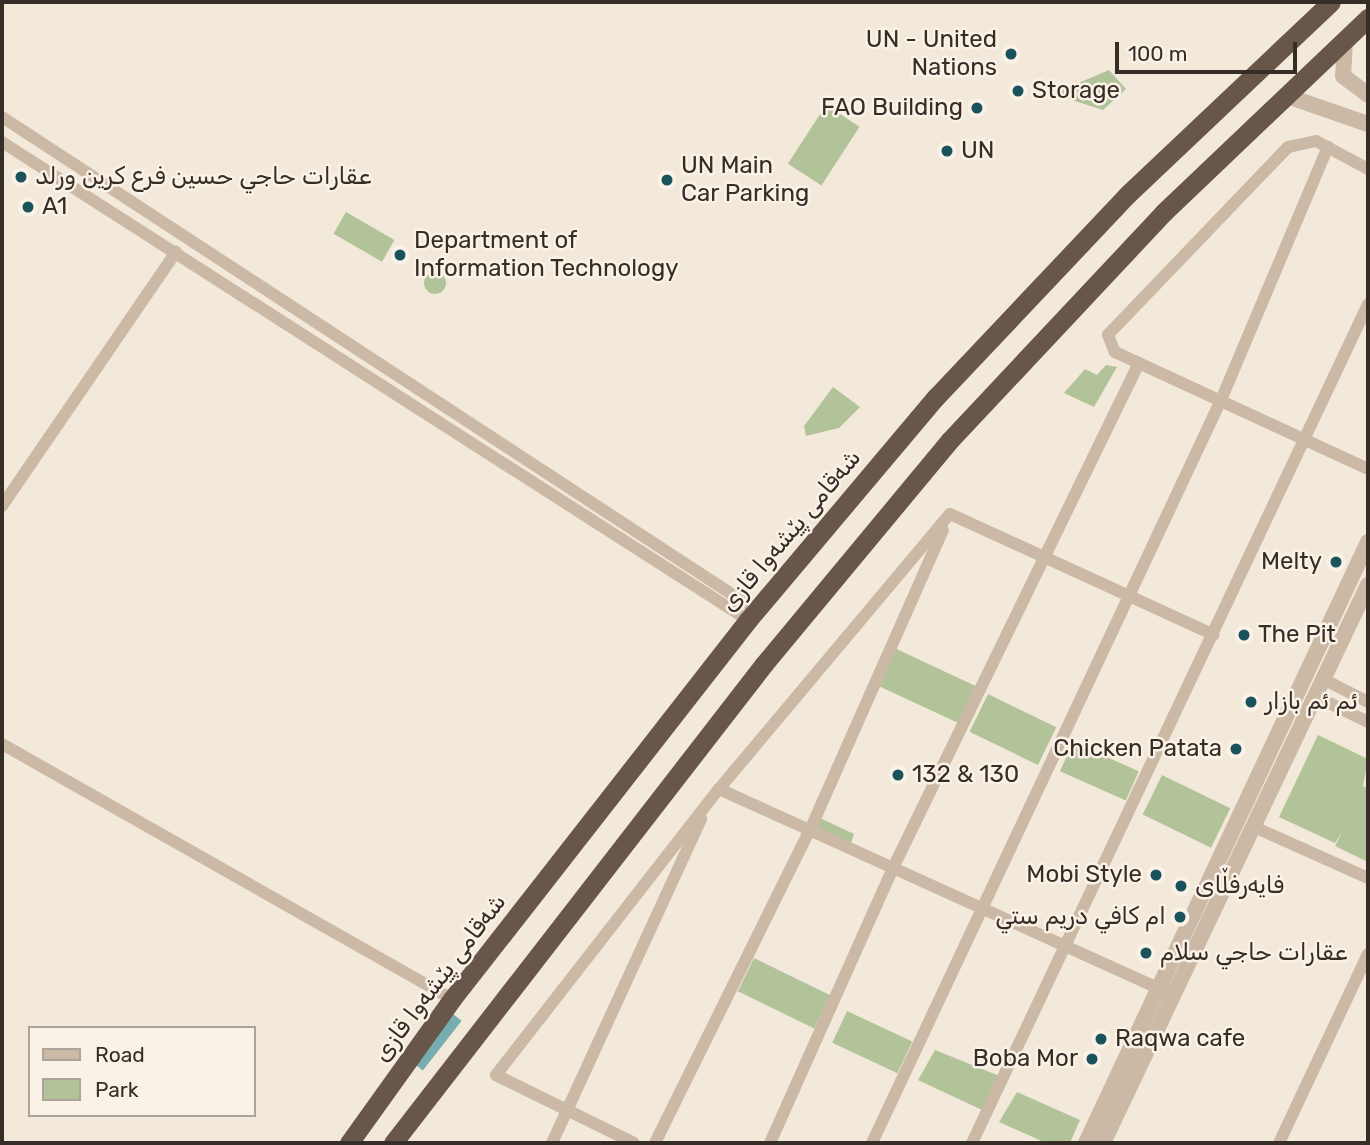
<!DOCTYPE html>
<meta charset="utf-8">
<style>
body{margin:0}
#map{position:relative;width:1370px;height:1145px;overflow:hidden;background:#f3e9da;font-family:Rubik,"Noto Sans Arabic",sans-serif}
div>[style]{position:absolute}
.green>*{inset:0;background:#b2c399;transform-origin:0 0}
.round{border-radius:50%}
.water>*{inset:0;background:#77acb1;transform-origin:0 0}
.minor>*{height:12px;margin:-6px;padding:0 6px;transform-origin:6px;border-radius:6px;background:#ccb9a5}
.tertiary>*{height:16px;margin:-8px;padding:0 8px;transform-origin:8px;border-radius:8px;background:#ccb9a5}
.trunk>*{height:19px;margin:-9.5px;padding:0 9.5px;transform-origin:9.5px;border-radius:9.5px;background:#69564a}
.dots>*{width:19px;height:19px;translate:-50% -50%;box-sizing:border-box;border:4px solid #faf2e6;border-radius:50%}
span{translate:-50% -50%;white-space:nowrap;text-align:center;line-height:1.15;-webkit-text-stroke:5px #faf2e6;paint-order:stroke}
.poi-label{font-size:24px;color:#372d27}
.right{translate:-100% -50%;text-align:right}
.left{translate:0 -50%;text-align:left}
.street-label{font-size:24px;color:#372d27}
.frame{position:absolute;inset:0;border:4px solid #372d27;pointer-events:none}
.legend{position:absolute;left:28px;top:1026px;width:228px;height:91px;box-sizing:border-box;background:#faf2e6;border:2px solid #aca39a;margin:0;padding:9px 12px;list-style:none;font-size:21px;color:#372d27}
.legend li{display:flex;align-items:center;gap:14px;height:35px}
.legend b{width:35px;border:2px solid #aca39a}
.scale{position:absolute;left:1115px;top:42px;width:182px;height:32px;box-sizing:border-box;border:4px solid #372d27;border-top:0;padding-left:9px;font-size:21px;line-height:24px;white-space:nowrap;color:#372d27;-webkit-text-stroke:5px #faf2e6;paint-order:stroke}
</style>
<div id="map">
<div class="green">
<div style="clip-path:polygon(1109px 70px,1126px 89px,1103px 110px,1053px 94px)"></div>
<div style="left:826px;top:105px;width:40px;height:70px;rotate:33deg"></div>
<div style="left:346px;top:212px;width:56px;height:25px;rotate:30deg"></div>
<div class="round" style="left:424px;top:272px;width:22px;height:22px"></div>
<div style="clip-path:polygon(1106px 365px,1117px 367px,1094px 407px,1064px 393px,1085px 369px,1097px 375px)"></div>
<div style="clip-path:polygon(833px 387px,860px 407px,839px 428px,806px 436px,804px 426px)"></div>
<div style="left:890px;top:646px;width:98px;height:41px;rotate:25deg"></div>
<div style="left:988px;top:694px;width:76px;height:42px;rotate:26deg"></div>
<div style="clip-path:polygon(1318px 735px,1368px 759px,1363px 786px,1368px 789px,1368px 862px,1335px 846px,1342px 832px,1335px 843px,1279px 817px)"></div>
<div style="left:1073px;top:742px;width:72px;height:32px;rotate:24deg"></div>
<div style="left:1162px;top:775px;width:76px;height:44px;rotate:26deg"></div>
<div style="clip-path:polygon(820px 818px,854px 834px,851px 843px,812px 825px)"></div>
<div style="left:754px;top:958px;width:85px;height:37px;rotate:26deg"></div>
<div style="left:847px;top:1011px;width:72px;height:35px;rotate:25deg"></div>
<div style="clip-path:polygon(935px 1050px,1002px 1077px,982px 1110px,918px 1080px)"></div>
<div style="clip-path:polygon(1017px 1092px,1080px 1120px,1070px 1143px,1046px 1143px,999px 1122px)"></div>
</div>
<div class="water">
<div style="left:453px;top:1014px;width:11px;height:63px;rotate:38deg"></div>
</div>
<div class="minor">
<div style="left:2px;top:117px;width:901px;rotate:33.18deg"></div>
<div style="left:2px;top:142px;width:886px;rotate:32.65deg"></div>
<div style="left:1368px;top:169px;width:59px;rotate:-151.7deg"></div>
<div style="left:1316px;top:141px;width:29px;rotate:168deg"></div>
<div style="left:1288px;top:147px;width:260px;rotate:133.8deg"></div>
<div style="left:1108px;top:335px;width:18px;rotate:68deg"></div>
<div style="left:1115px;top:352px;width:279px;rotate:24.8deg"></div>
<div style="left:2px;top:506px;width:308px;rotate:-55.6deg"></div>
<div style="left:950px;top:514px;width:290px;rotate:24.6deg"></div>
<div style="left:1325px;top:680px;width:48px;rotate:27.1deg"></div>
<div style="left:1317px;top:697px;width:57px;rotate:26.1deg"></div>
<div style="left:2px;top:744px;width:517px;rotate:29.54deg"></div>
<div style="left:719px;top:789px;width:491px;rotate:24.4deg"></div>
<div style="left:1254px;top:827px;width:125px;rotate:24.1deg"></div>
<div style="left:552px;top:1143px;width:357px;rotate:-65.3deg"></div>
<div style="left:634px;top:1143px;width:154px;rotate:-153.8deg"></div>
<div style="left:496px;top:1075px;width:363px;rotate:-52.1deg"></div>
<div style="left:719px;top:789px;width:359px;rotate:-50deg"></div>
<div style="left:655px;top:1143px;width:349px;rotate:-63.7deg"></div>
<div style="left:810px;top:830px;width:328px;rotate:-66.1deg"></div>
<div style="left:770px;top:1143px;width:301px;rotate:-65.9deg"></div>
<div style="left:893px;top:868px;width:562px;rotate:-64.03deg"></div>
<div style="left:872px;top:1143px;width:821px;rotate:-64.84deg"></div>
<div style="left:1221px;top:400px;width:275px;rotate:-67.1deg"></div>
<div style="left:972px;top:1143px;width:928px;rotate:-64.73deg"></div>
<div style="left:1279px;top:1143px;width:209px;rotate:-64.8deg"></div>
</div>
<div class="tertiary">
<div style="left:1345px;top:40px;width:36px;rotate:93deg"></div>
<div style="left:1343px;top:76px;width:31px;rotate:37deg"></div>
<div style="left:1287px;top:96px;width:86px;rotate:19.1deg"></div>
<div style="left:1086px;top:1143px;width:664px;rotate:-64.86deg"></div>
<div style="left:1103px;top:1143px;width:618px;rotate:-64.6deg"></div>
</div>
<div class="trunk">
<div style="left:349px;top:1143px;width:177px;rotate:-54.4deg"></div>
<div style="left:452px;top:999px;width:481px;rotate:-52deg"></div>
<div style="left:748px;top:620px;width:292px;rotate:-49.9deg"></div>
<div style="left:936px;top:397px;width:279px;rotate:-46.6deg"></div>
<div style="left:1128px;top:194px;width:279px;rotate:-43.4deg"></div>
<div style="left:393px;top:1143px;width:606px;rotate:-52.24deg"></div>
<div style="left:764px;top:664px;width:291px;rotate:-50.3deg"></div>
<div style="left:950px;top:440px;width:313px;rotate:-46.8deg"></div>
<div style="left:1164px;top:212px;width:282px;rotate:-43.6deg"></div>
</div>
<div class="dots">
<div style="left:1011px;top:54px;background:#1a535b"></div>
<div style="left:1018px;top:91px;background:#1a535b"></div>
<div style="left:977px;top:108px;background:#1a535b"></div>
<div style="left:947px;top:151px;background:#1a535b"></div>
<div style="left:21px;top:177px;background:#1a535b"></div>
<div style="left:667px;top:180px;background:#1a535b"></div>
<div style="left:28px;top:207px;background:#1a535b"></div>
<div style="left:400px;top:255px;background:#1a535b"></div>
<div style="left:1336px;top:562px;background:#1a535b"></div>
<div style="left:1244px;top:635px;background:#1a535b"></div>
<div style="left:1251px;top:702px;background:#1a535b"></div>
<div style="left:1236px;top:749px;background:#1a535b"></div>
<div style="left:898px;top:775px;background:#1a535b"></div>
<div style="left:1156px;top:875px;background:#1a535b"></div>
<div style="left:1181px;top:886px;background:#1a535b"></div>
<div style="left:1180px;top:917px;background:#1a535b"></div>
<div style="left:1146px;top:953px;background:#1a535b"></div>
<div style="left:1101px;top:1039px;background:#1a535b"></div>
<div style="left:1092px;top:1059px;background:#1a535b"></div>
</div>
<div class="poi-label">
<span class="right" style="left:997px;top:54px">UN - United<br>Nations</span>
<span class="left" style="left:1032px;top:91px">Storage</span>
<span class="right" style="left:963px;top:108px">FAO Building</span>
<span class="left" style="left:961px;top:151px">UN</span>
<span class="left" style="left:681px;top:180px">UN Main<br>Car Parking</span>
<span class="left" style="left:35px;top:177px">عقارات حاجي حسين فرع كرين ورلد</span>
<span class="left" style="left:42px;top:207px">A1</span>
<span class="left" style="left:414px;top:255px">Department of<br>Information Technology</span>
<span class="right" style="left:1322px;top:562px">Melty</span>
<span class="left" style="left:1258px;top:635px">The Pit</span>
<span class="left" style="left:1265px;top:702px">ئم ئم بازار</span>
<span class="right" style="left:1222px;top:749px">Chicken Patata</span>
<span class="left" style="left:912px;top:775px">132 &amp; 130</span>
<span class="right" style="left:1142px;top:875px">Mobi Style</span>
<span class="left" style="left:1195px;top:886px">فايەرفڵای</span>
<span class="right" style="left:1166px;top:917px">ام كافي دریم ستي</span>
<span class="left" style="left:1160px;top:953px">عقارات حاجي سلام</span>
<span class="left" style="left:1115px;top:1039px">Raqwa cafe</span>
<span class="right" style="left:1078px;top:1059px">Boba Mor</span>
</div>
<div class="street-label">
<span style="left:791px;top:531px;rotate:-50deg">شەقامی پێشەوا قازی</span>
<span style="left:440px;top:978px;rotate:-53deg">شەقامی پێشەوا قازی</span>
</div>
<div class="frame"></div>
<ul class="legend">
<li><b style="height:9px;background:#ccb9a5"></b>Road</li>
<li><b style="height:19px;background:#b2c399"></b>Park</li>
</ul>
<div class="scale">100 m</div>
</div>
